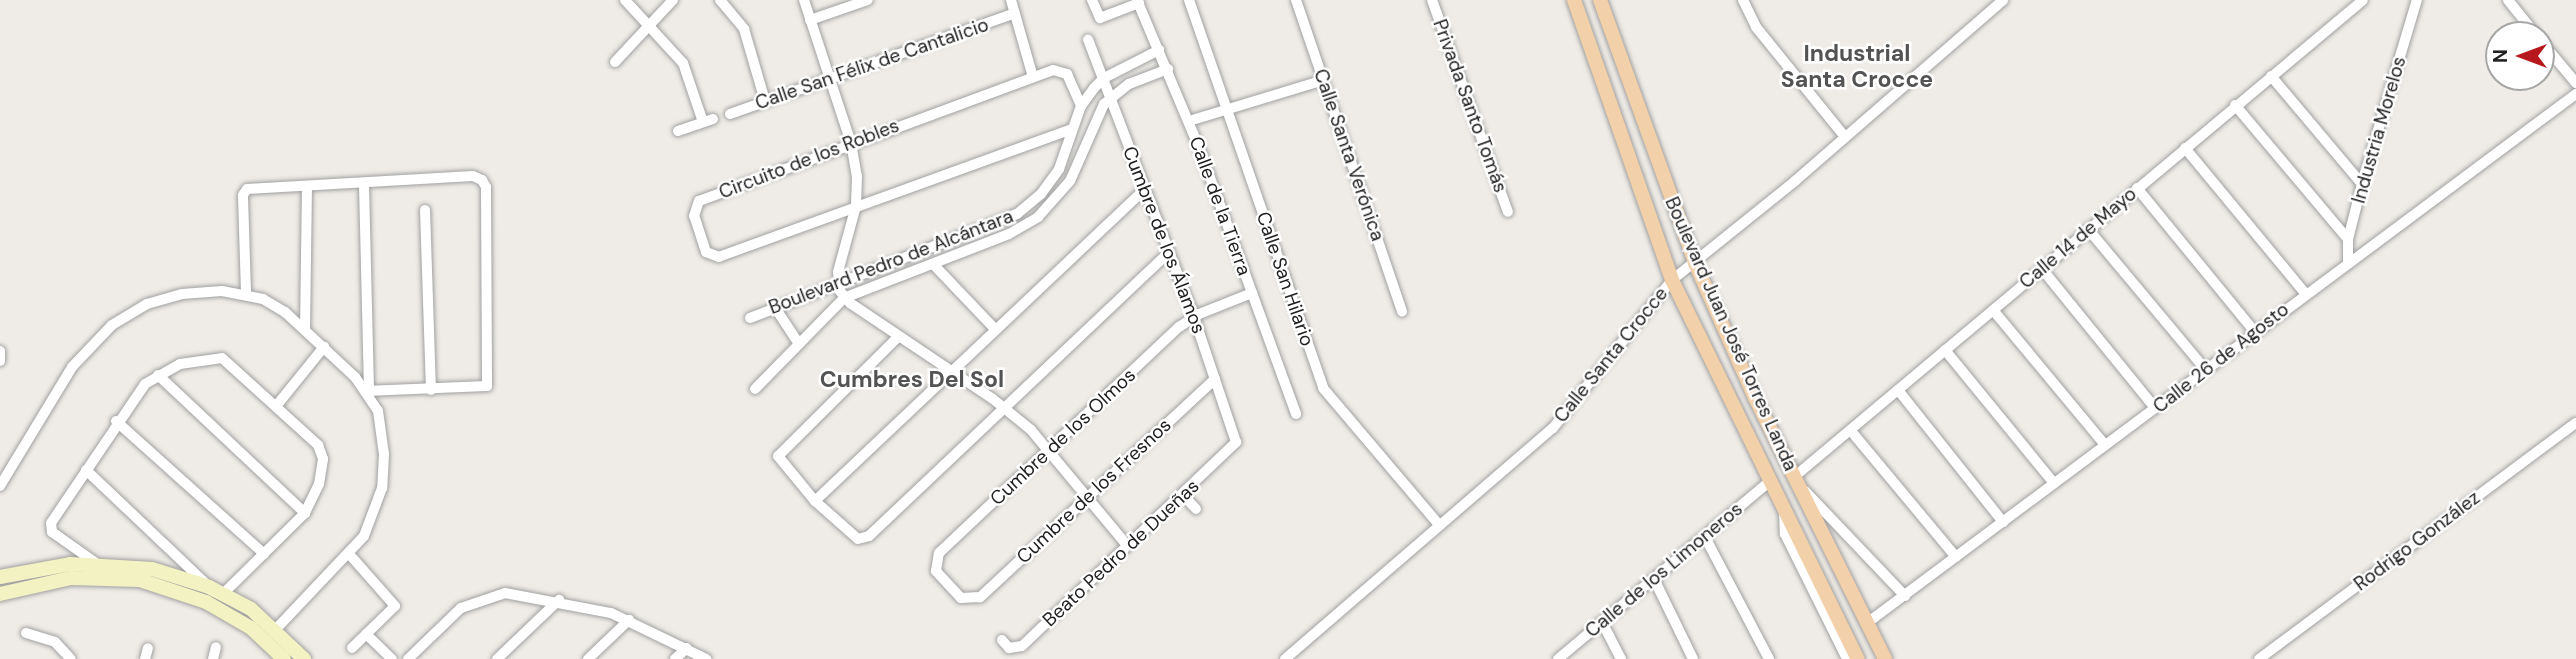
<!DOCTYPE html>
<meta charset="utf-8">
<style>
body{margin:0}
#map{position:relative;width:2576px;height:659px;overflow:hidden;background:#efece7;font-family:"DM Sans",sans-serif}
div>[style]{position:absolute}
.roads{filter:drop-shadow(0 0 2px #a1a1a1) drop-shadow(0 0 2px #a1a1a1)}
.street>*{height:10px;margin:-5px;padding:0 5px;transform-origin:5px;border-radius:5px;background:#fff}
.secondary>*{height:14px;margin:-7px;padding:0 7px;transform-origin:7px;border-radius:7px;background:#f2f2c2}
.primary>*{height:14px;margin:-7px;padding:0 7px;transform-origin:7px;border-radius:7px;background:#f1d0aa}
span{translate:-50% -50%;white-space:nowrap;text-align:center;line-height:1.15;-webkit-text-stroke:5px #fff;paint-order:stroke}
.street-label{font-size:19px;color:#202020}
.quarter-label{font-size:23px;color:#535353;font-weight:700}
.north{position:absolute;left:2485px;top:21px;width:70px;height:70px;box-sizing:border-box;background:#fff;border:2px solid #a6a6a6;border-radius:50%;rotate:270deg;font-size:19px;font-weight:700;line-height:28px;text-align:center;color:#202020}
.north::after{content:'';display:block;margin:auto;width:24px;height:32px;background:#b7181e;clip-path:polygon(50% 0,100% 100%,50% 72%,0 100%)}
</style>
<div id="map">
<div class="roads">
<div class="street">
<div style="left:625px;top:0;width:86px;rotate:47.4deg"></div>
<div style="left:683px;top:63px;width:62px;rotate:71.3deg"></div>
<div style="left:720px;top:0;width:38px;rotate:50deg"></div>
<div style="left:744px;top:29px;width:75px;rotate:73.7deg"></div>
<div style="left:804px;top:0;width:151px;rotate:71.8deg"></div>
<div style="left:851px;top:143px;width:34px;rotate:80deg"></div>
<div style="left:857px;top:176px;width:30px;rotate:92deg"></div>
<div style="left:856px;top:206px;width:68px;rotate:105.3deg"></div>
<div style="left:838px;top:272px;width:19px;rotate:84deg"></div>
<div style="left:840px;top:291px;width:16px;rotate:50deg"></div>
<div style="left:850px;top:303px;width:172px;rotate:33.9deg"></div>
<div style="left:993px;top:399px;width:49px;rotate:39.2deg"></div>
<div style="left:1031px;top:430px;width:148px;rotate:50.2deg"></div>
<div style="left:1011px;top:0;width:80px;rotate:74.1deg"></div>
<div style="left:1092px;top:0;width:20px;rotate:66deg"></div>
<div style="left:1100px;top:18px;width:42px;rotate:-21deg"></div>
<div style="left:1137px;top:0;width:163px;rotate:67.2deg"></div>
<div style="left:1200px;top:150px;width:281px;rotate:70deg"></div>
<div style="left:1189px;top:0;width:410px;rotate:70.9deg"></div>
<div style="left:1323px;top:388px;width:180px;rotate:49.7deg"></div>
<div style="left:1296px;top:0;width:329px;rotate:71.2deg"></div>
<div style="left:1432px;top:0;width:225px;rotate:70.3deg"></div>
<div style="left:1743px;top:0;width:30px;rotate:64deg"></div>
<div style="left:1756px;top:27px;width:141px;rotate:51deg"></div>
<div style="left:2508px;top:0;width:45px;rotate:51.3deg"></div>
<div style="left:810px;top:20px;width:61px;rotate:-19deg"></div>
<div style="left:2541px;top:41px;width:55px;rotate:50.2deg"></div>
<div style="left:615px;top:62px;width:85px;rotate:-46.9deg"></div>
<div style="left:2271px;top:76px;width:141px;rotate:49.9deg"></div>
<div style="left:2235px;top:105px;width:175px;rotate:49.9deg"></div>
<div style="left:730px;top:114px;width:302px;rotate:-19.5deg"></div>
<div style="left:1189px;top:121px;width:141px;rotate:-16.9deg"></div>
<div style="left:1072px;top:129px;width:375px;rotate:160.1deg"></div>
<div style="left:719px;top:257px;width:14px;rotate:-159deg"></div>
<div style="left:706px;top:252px;width:38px;rotate:-108deg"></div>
<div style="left:694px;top:216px;width:16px;rotate:-72deg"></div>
<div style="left:699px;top:201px;width:377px;rotate:-20.3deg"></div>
<div style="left:1053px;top:70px;width:15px;rotate:16deg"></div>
<div style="left:1067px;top:74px;width:35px;rotate:66deg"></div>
<div style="left:678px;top:131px;width:37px;rotate:-19deg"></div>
<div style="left:2185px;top:148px;width:188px;rotate:50.4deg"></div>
<div style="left:364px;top:185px;width:209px;rotate:88.6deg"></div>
<div style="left:2137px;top:188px;width:186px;rotate:50.7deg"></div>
<div style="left:425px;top:210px;width:180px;rotate:88.1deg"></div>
<div style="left:2088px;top:229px;width:182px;rotate:50.1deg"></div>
<div style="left:2348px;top:262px;width:23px;rotate:-90deg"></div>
<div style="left:2348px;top:239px;width:57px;rotate:-75.7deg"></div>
<div style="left:2362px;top:184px;width:192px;rotate:-73.4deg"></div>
<div style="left:933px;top:264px;width:90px;rotate:46.4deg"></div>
<div style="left:2042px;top:269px;width:179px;rotate:50.9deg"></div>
<div style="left:246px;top:292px;width:97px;rotate:-91.8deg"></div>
<div style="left:243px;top:195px;width:7px;rotate:-56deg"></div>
<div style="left:247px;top:189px;width:226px;rotate:-3.3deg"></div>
<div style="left:473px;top:176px;width:10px;rotate:24deg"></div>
<div style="left:482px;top:180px;width:8px;rotate:60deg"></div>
<div style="left:486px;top:187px;width:199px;rotate:89.7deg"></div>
<div style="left:487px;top:386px;width:117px;rotate:177.6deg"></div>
<div style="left:774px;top:306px;width:45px;rotate:56.7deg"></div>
<div style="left:1993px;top:310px;width:175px;rotate:50.3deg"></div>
<div style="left:750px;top:318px;width:287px;rotate:-21.3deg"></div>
<div style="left:1017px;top:214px;width:31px;rotate:-40deg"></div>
<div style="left:1041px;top:194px;width:31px;rotate:-54deg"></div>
<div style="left:1059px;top:169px;width:67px;rotate:-70.8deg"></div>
<div style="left:1081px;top:106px;width:22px;rotate:-54deg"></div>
<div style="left:1094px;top:88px;width:14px;rotate:-45deg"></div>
<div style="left:1104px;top:78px;width:62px;rotate:-27deg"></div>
<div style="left:305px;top:329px;width:143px;rotate:-89.2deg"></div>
<div style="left:898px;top:337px;width:169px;rotate:135.2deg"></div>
<div style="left:778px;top:456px;width:58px;rotate:50.6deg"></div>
<div style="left:815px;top:501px;width:57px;rotate:41.5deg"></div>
<div style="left:858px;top:539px;width:11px;rotate:-15deg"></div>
<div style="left:869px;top:536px;width:413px;rotate:-43.4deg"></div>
<div style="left:1945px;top:350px;width:172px;rotate:50.7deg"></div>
<div style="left:0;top:351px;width:10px;rotate:90deg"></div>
<div style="left:158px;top:375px;width:202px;rotate:43.2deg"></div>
<div style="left:1215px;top:379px;width:321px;rotate:137.1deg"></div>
<div style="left:980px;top:597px;width:19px;rotate:177deg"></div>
<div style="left:961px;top:598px;width:37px;rotate:-133deg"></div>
<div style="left:936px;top:571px;width:18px;rotate:-81deg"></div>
<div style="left:939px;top:553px;width:330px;rotate:-43.3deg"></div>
<div style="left:1179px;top:327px;width:24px;rotate:-33deg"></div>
<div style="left:1199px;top:314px;width:57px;rotate:-21.6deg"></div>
<div style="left:755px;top:389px;width:127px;rotate:-45.6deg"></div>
<div style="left:844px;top:298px;width:177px;rotate:-21.2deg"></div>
<div style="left:1009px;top:234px;width:34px;rotate:-30deg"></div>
<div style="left:1038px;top:217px;width:48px;rotate:-48.4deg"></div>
<div style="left:1070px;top:181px;width:84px;rotate:-66.2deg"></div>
<div style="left:1104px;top:104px;width:32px;rotate:-39deg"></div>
<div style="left:1129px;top:84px;width:42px;rotate:-21deg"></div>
<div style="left:1898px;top:390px;width:169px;rotate:51.5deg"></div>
<div style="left:277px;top:405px;width:75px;rotate:-51deg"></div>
<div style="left:116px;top:421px;width:199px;rotate:41.9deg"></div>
<div style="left:1851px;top:431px;width:164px;rotate:50.2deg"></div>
<div style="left:86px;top:470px;width:167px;rotate:43.5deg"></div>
<div style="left:1794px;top:477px;width:742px;rotate:-39.97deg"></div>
<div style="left:0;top:486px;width:139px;rotate:-58.8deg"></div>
<div style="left:72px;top:367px;width:58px;rotate:-46.4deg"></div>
<div style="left:112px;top:325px;width:41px;rotate:-31deg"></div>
<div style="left:147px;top:304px;width:36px;rotate:-16deg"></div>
<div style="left:182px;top:294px;width:40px;rotate:-4.3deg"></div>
<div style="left:222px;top:291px;width:42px;rotate:11deg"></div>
<div style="left:263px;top:299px;width:26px;rotate:31deg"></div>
<div style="left:285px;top:312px;width:96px;rotate:42.9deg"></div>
<div style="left:355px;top:377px;width:41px;rotate:55.9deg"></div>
<div style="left:378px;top:411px;width:43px;rotate:82.1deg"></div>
<div style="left:384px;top:454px;width:34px;rotate:93deg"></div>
<div style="left:382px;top:488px;width:51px;rotate:110.6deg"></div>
<div style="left:364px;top:536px;width:128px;rotate:133.4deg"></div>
<div style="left:1805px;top:491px;width:145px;rotate:46.4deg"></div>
<div style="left:1183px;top:495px;width:19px;rotate:47deg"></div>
<div style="left:815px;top:501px;width:453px;rotate:-43.4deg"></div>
<div style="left:1784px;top:511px;width:23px;rotate:88deg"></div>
<div style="left:1785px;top:534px;width:140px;rotate:63.6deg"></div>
<div style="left:1705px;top:537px;width:138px;rotate:62.3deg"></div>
<div style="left:350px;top:555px;width:68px;rotate:48.6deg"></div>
<div style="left:395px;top:606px;width:60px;rotate:135.7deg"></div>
<div style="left:96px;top:563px;width:54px;rotate:-144.8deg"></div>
<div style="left:52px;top:532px;width:9px;rotate:-96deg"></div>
<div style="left:51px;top:523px;width:168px;rotate:-55.9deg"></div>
<div style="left:145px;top:384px;width:40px;rotate:-29.7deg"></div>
<div style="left:180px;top:364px;width:42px;rotate:-8.1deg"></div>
<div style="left:222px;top:358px;width:130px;rotate:42.2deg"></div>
<div style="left:318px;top:445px;width:15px;rotate:70deg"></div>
<div style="left:323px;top:459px;width:25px;rotate:99deg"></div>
<div style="left:319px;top:484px;width:32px;rotate:116deg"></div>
<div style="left:305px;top:513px;width:115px;rotate:135.4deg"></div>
<div style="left:1654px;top:579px;width:89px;rotate:64deg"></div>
<div style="left:1602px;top:622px;width:42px;rotate:62.8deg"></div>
<div style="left:1867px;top:623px;width:885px;rotate:-36.73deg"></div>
<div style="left:26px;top:633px;width:30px;rotate:17deg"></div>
<div style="left:55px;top:642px;width:23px;rotate:47deg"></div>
<div style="left:366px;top:634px;width:36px;rotate:44deg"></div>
<div style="left:1002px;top:640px;width:11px;rotate:49deg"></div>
<div style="left:1009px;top:648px;width:13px;rotate:-9deg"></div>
<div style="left:1022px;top:646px;width:296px;rotate:-43.6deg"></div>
<div style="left:1236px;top:442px;width:132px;rotate:-108.6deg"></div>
<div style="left:1194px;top:317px;width:297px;rotate:-110.9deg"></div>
<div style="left:145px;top:659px;width:11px;rotate:-75deg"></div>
<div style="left:213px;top:659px;width:12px;rotate:-76deg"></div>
<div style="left:408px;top:659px;width:74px;rotate:-43.9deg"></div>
<div style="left:461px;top:608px;width:46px;rotate:-18.8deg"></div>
<div style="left:505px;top:593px;width:108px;rotate:10.7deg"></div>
<div style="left:611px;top:613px;width:106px;rotate:25.8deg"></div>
<div style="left:497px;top:659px;width:86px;rotate:-43.6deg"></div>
<div style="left:588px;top:659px;width:57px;rotate:-43.6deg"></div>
<div style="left:675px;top:659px;width:16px;rotate:-43deg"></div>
<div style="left:1285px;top:659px;width:354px;rotate:-40.8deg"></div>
<div style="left:1553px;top:428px;width:190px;rotate:-51.2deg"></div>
<div style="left:1672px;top:280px;width:158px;rotate:-38.8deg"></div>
<div style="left:1795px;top:181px;width:276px;rotate:-41deg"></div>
<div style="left:1558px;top:659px;width:277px;rotate:-40deg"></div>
<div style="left:2259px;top:659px;width:395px;rotate:-36.7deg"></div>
</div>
<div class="secondary">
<div style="left:0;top:577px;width:71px;rotate:-10.5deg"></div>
<div style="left:70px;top:564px;width:82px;rotate:3.5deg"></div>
<div style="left:152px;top:569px;width:60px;rotate:17.5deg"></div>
<div style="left:209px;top:587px;width:47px;rotate:27.6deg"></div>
<div style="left:251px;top:609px;width:73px;rotate:43.3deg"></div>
<div style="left:0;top:594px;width:73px;rotate:-12.7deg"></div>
<div style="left:71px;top:578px;width:69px;rotate:1.7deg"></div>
<div style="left:140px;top:580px;width:70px;rotate:18.4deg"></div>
<div style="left:206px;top:602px;width:52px;rotate:30deg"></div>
<div style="left:251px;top:628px;width:45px;rotate:43.2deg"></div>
</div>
<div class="primary">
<div style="left:1574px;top:0;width:297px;rotate:70.7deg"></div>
<div style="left:1672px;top:280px;width:422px;rotate:63.9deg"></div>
<div style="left:1600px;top:0;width:280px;rotate:70.1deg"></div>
<div style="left:1695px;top:263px;width:148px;rotate:66deg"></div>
<div style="left:1755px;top:398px;width:292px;rotate:63.5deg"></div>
</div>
</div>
<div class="street-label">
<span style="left:872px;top:64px;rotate:-19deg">Calle San Félix de Cantalicio</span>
<span style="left:1470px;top:106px;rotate:70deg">Privada Santo Tomás</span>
<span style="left:2379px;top:130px;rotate:-74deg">Industria Morelos</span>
<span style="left:1349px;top:155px;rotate:71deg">Calle Santa Verónica</span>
<span style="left:809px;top:159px;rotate:-21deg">Circuito de los Robles</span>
<span style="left:1220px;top:206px;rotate:70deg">Calle de la Tierra</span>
<span style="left:2078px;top:238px;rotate:-40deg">Calle 14 de Mayo</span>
<span style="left:1164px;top:240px;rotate:69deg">Cumbre de los Álamos</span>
<span style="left:891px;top:262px;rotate:-21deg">Boulevard Pedro de Alcántara</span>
<span style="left:1285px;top:279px;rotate:71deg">Calle San Hilario</span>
<span style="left:1731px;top:334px;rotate:66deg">Boulevard Juan José Torres Landa</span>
<span style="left:1611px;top:355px;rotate:-51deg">Calle Santa Crocce</span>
<span style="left:2221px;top:358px;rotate:-38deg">Calle 26 de Agosto</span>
<span style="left:1063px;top:437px;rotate:-43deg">Cumbre de los Olmos</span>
<span style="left:1094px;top:491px;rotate:-43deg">Cumbre de los Fresnos</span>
<span style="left:2417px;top:541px;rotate:-37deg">Rodrigo González</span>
<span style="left:1121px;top:553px;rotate:-43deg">Beato Pedro de Dueñas</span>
<span style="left:1664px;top:570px;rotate:-40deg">Calle de los Limoneros</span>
</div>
<div class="quarter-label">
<span style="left:1857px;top:66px">Industrial<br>Santa Crocce</span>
<span style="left:912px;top:379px">Cumbres Del Sol</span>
</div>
<div class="north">N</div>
</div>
